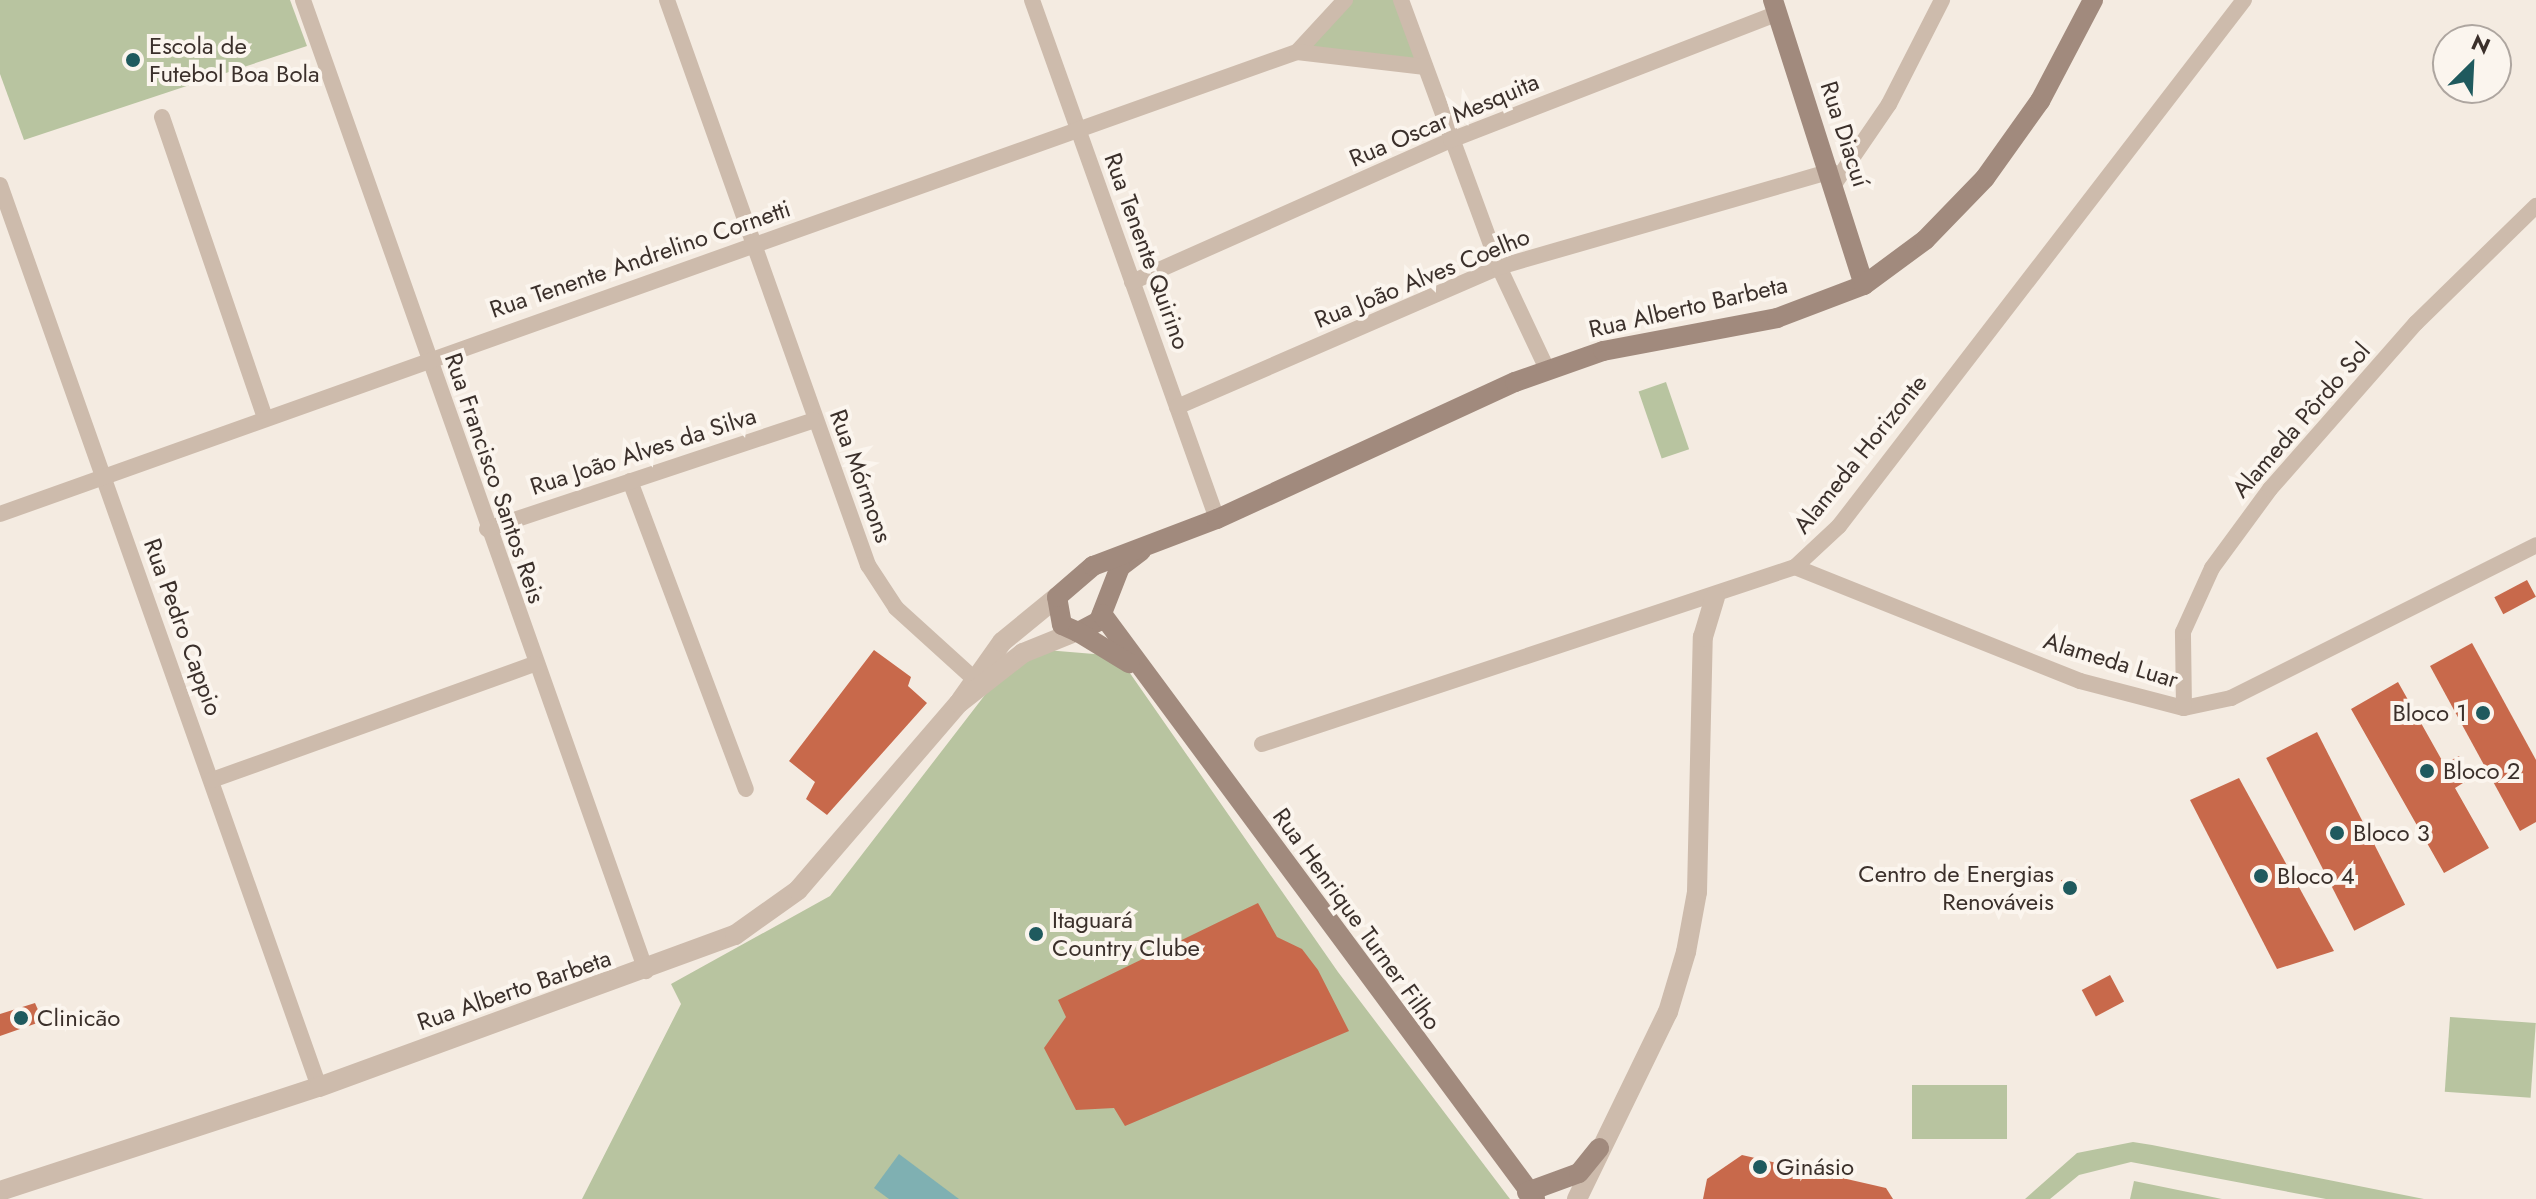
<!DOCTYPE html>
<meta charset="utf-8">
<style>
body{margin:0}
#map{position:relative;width:2536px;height:1199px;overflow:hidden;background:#f4ebe1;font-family:Jost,sans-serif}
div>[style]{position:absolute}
.green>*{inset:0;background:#b8c4a0;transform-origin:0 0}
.water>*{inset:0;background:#7fb0b2}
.building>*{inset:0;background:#c8694b;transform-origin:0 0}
.minor>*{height:16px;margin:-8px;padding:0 8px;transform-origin:8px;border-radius:8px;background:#cdbbac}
.tertiary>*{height:20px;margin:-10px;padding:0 10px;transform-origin:10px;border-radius:10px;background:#cdbbac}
.secondary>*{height:20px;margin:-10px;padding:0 10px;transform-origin:10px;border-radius:10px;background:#a18a7d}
.dots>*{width:22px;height:22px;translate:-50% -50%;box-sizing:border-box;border:4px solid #fbf5ee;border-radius:50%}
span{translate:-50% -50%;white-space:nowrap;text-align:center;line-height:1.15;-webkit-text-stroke:8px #fbf5ee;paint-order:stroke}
.poi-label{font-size:24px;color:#3b302b}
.left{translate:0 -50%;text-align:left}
.right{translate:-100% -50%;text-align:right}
.street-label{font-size:24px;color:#3b302b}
.north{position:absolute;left:2432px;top:24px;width:80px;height:80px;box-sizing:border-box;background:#fbf5ee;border:2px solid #aea6a0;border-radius:50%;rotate:24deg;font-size:22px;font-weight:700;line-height:32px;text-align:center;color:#3b302b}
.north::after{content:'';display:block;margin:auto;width:28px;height:36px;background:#1f5a5e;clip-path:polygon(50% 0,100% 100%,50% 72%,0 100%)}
</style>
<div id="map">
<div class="green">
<div style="clip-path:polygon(0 0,290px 0,307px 46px,24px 140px,0 74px)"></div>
<div style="clip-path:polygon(1349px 0,1397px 0,1421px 66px,1304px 50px)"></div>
<div style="left:1666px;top:382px;width:71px;height:29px;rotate:71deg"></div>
<div style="clip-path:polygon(1046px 650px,1118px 656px,1338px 972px,1510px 1199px,582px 1199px,681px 1004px,671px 984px,830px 896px,998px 678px)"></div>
<div style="left:2450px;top:1017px;width:86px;height:75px;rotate:4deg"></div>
<div style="left:1912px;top:1085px;width:95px;height:54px"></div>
<div style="clip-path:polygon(2133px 1142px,2152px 1145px,2424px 1199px,2326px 1199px,2131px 1162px,2079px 1175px,2050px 1199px,2025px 1199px,2077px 1153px)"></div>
<div style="clip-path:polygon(2134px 1181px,2222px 1199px,2130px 1199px)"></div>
</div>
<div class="water">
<div style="clip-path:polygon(899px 1154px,959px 1199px,889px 1199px,874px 1188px)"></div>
</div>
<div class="building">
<div style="left:2527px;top:580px;width:19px;height:37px;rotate:62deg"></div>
<div style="clip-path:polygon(2472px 643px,2536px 760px,2536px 822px,2520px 831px,2430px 666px)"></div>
<div style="clip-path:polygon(874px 650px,911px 677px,908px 686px,927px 703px,827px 815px,806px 799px,815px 782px,789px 761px)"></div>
<div style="clip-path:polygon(2398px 682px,2444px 764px,2459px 756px,2471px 778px,2455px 788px,2489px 848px,2444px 873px,2351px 709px)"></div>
<div style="left:2317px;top:732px;width:194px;height:57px;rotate:63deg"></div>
<div style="clip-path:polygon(2239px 778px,2334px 951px,2277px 969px,2190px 800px)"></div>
<div style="left:2077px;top:879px;width:16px;height:16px;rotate:86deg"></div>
<div style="clip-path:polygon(1258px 903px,1277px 937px,1302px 949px,1318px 970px,1349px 1031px,1125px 1126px,1114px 1108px,1076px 1110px,1044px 1048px,1066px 1017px,1058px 1000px)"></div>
<div style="left:2110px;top:975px;width:30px;height:32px;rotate:62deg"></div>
<div style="clip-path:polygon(35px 1003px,43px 1021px,0 1036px,0 1014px)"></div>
<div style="clip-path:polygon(1742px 1155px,1886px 1188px,1893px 1199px,1703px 1199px,1707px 1179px)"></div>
</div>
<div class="minor">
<div style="left:303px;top:0;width:1030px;rotate:70.54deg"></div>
<div style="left:667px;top:0;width:600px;rotate:70.42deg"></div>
<div style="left:868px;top:565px;width:51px;rotate:56.9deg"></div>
<div style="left:896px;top:608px;width:115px;rotate:42.2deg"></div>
<div style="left:1032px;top:0;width:551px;rotate:70.38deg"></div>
<div style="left:1401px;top:0;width:284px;rotate:69.8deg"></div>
<div style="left:1499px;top:267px;width:115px;rotate:64.8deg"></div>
<div style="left:1297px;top:52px;width:71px;rotate:-47.3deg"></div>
<div style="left:162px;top:117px;width:318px;rotate:71.1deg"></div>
<div style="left:1835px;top:183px;width:96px;rotate:-55.6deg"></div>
<div style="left:1889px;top:104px;width:117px;rotate:-63deg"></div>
<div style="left:0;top:185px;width:957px;rotate:70.52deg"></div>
<div style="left:1132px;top:282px;width:349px;rotate:-24deg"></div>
<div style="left:1451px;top:140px;width:351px;rotate:-21.2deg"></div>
<div style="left:1177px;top:407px;width:351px;rotate:-23.5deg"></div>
<div style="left:1499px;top:267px;width:346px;rotate:-16.1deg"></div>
<div style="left:630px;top:481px;width:329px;rotate:69.4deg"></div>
<div style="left:0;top:514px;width:1377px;rotate:-19.61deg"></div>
<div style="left:1297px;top:52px;width:129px;rotate:6.7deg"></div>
<div style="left:487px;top:529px;width:345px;rotate:-18.4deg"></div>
<div style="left:1795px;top:567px;width:307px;rotate:21.8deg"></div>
<div style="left:2080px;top:681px;width:107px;rotate:14.6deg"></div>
<div style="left:2184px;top:708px;width:48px;rotate:-12deg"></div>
<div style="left:2231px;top:698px;width:341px;rotate:-26.6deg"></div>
<div style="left:2184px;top:708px;width:76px;rotate:-90.8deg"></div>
<div style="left:2183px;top:632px;width:70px;rotate:-65.6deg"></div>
<div style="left:2212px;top:568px;width:98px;rotate:-53.7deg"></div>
<div style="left:2270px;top:489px;width:221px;rotate:-48.7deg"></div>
<div style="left:2416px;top:323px;width:168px;rotate:-44.3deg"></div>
<div style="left:1262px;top:744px;width:562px;rotate:-18.37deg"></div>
<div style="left:1795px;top:567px;width:60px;rotate:-43deg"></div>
<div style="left:1839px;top:526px;width:664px;rotate:-52.41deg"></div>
<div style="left:212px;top:780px;width:343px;rotate:-19.8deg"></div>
</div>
<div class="tertiary">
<div style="left:961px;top:700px;width:71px;rotate:-54.7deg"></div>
<div style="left:1002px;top:642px;width:71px;rotate:-39.3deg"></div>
<div style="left:0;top:1191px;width:336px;rotate:-18.1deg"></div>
<div style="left:319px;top:1087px;width:443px;rotate:-20.1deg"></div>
<div style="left:735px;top:935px;width:77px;rotate:-35.5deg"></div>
<div style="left:798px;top:890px;width:247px;rotate:-49.3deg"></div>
<div style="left:959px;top:703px;width:81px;rotate:-38deg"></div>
<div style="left:1023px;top:653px;width:56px;rotate:-22deg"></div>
<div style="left:1577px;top:1199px;width:208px;rotate:-64.1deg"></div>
<div style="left:1668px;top:1012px;width:63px;rotate:-73.3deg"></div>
<div style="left:1686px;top:952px;width:61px;rotate:-79.6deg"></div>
<div style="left:1697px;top:892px;width:255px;rotate:-88.7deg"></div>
<div style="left:1703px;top:637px;width:42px;rotate:-73.3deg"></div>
</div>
<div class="secondary">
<div style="left:1773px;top:0;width:299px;rotate:72.3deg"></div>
<div style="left:1141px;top:551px;width:26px;rotate:143deg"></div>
<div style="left:1120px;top:567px;width:58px;rotate:111.3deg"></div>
<div style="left:1099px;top:621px;width:24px;rotate:152deg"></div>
<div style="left:1078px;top:632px;width:17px;rotate:-156deg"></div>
<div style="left:1062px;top:625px;width:28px;rotate:-100deg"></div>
<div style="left:1057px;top:597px;width:48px;rotate:-40.7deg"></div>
<div style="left:1093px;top:566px;width:133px;rotate:-20.8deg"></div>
<div style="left:1217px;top:519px;width:328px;rotate:-24.7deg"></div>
<div style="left:1515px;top:382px;width:93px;rotate:-19.4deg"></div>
<div style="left:1603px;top:351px;width:177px;rotate:-10.7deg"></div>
<div style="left:1777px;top:318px;width:93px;rotate:-20.8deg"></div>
<div style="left:1864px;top:285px;width:76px;rotate:-36.4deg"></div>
<div style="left:1925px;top:240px;width:86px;rotate:-45.9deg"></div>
<div style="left:1985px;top:178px;width:95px;rotate:-54.5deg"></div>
<div style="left:2040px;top:101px;width:114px;rotate:-62.3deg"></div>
<div style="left:1102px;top:614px;width:728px;rotate:53.49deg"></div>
<div style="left:1078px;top:632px;width:60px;rotate:31.3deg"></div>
<div style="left:1527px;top:1192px;width:55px;rotate:-20.1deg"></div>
<div style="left:1579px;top:1173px;width:32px;rotate:-51deg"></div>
</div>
<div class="dots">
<div style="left:133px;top:60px;background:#1f5a5e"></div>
<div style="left:2483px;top:713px;background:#1f5a5e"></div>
<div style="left:2427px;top:771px;background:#1f5a5e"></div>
<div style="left:2337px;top:833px;background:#1f5a5e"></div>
<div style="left:2261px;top:876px;background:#1f5a5e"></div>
<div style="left:2070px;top:888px;background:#1f5a5e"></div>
<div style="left:1036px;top:934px;background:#1f5a5e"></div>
<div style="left:21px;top:1018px;background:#1f5a5e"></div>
<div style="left:1760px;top:1167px;background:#1f5a5e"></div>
</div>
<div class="poi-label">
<span class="left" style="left:149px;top:60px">Escola de<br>Futebol Boa Bola</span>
<span class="right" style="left:2467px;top:713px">Bloco 1</span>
<span class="left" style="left:2443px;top:771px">Bloco 2</span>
<span class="left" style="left:2353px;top:833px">Bloco 3</span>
<span class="right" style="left:2054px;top:888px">Centro de Energias<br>Renováveis</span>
<span class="left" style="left:2277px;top:876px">Bloco 4</span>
<span class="left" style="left:1052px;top:934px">Itaguará<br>Country Clube</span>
<span class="left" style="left:37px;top:1018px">Clinicão</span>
<span class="left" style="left:1776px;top:1167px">Ginásio</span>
</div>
<div class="street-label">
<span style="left:1444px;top:120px;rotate:-23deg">Rua Oscar Mesquita</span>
<span style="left:1845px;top:134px;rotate:72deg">Rua Diacuí</span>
<span style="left:1147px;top:251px;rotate:70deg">Rua Tenente Quirino</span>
<span style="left:640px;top:259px;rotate:-19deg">Rua Tenente Andrelino Cornetti</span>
<span style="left:1422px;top:278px;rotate:-22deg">Rua João Alves Coelho</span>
<span style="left:1688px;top:307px;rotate:-13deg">Rua Alberto Barbeta</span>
<span style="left:2301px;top:420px;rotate:-49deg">Alameda Pôrdo Sol</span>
<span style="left:643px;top:451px;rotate:-18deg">Rua João Alves da Silva</span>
<span style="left:1860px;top:454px;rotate:-51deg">Alameda Horizonte</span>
<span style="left:861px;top:476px;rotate:70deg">Rua Mórmons</span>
<span style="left:495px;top:478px;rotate:71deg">Rua Francisco Santos Reis</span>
<span style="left:183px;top:627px;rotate:70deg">Rua Pedro Cappio</span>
<span style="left:2111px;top:660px;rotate:17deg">Alameda Luar</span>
<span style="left:1357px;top:919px;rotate:54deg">Rua Henrique Turner Filho</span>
<span style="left:514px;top:990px;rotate:-19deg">Rua Alberto Barbeta</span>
</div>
<div class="north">N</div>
</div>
